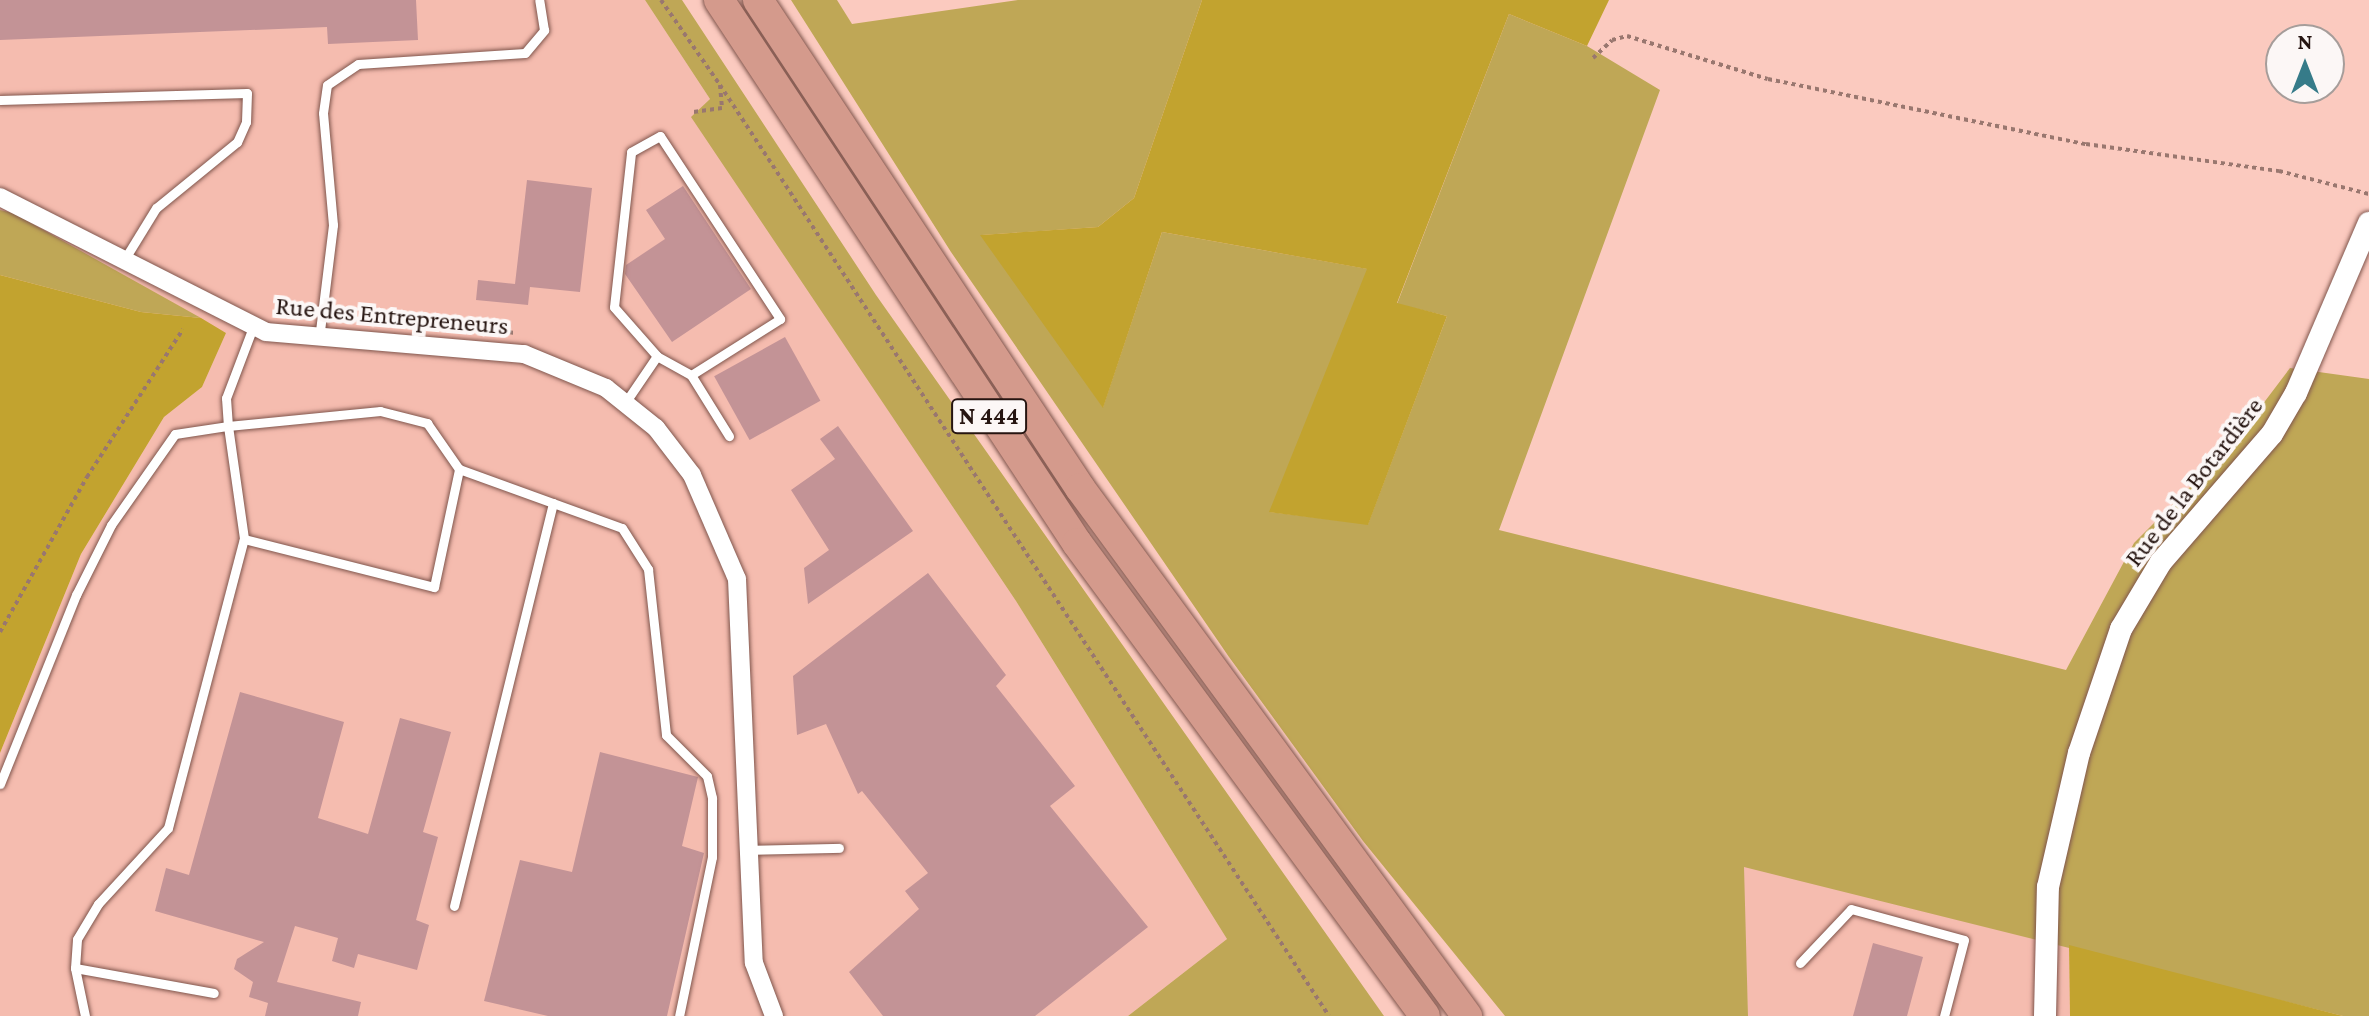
<!DOCTYPE html>
<meta charset="utf-8">
<style>
body{margin:0}
#map{position:relative;width:2369px;height:1016px;overflow:hidden;background:#fbcabf;font-family:"Crimson Pro",serif}
div>[style]{position:absolute}
.built>*{inset:0;background:#f5bcaf}
.green>*{inset:0;background:#bfa756}
.forest>*{inset:0;background:#c2a32f}
.building>*{inset:0;background:#c39396;transform-origin:0 0}
.path>*{height:4px;margin-top:-2px;transform-origin:0;background:repeating-linear-gradient(90deg,#99776f 0 4px,transparent 0 8px)}
.roads{filter:drop-shadow(0 0 2px #80564d) drop-shadow(0 0 2px #80564d)}
.service>*{height:9px;margin:-4.5px;padding:0 4.5px;transform-origin:4.5px;border-radius:4.5px;background:#fff}
.minor>*{height:18px;margin:-9px;padding:0 9px;transform-origin:9px;border-radius:9px;background:#fff}
.tertiary>*{height:22px;margin:-11px;padding:0 11px;transform-origin:11px;border-radius:11px;background:#fff}
.trunk>*{height:30px;margin:-15px;padding:0 15px;transform-origin:15px;border-radius:15px;background:#d49a8c}
span{translate:-50% -50%;white-space:nowrap;text-align:center;line-height:1.15;-webkit-text-stroke:8px #fcf7f6;paint-order:stroke}
.shield-label span{padding:2px 6px;background:#fcf7f6;border:2px solid;border-radius:6px;-webkit-text-stroke-width:0}
.shield-label{font-size:24px;color:#261511;font-weight:700}
.street-label{font-size:26px;color:#261511}
.north{position:absolute;left:2265px;top:24px;width:80px;height:80px;box-sizing:border-box;background:#fcf7f6;border:2px solid #a69d9a;border-radius:50%;rotate:0deg;font-size:22px;font-weight:700;line-height:32px;text-align:center;color:#261511}
.north::after{content:'';display:block;margin:auto;width:28px;height:36px;background:#367b89;clip-path:polygon(50% 0,100% 100%,50% 72%,0 100%)}
</style>
<div id="map">
<div class="built">
<div style="clip-path:polygon(0 0,645px 0,710px 99px,692px 117px,1016px 601px,1227px 939px,1128px 1016px,0 1016px,0 753px,81px 554px,164px 417px,202px 387px,226px 333px,0 210px)"></div>
<div style="clip-path:polygon(1743px 866px,2069px 945px,2070px 1016px,1748px 1016px)"></div>
</div>
<div class="green">
<div style="clip-path:polygon(645px 0,682px 0,876px 295px,1384px 1016px,1128px 1016px,1227px 939px,1016px 601px,691px 117px,710px 99px)"></div>
<div style="clip-path:polygon(791px 0,837px 0,852px 24px,1018px 0,1202px 0,1134px 198px,1098px 227px,982px 235px,1103px 407px,1162px 232px,1368px 269px,1270px 512px,1368px 524px,1447px 316px,1397px 304px,1509px 14px,1587px 46px,1660px 90px,1499px 530px,2066px 670px,2134px 543px,2231px 446px,2290px 368px,2369px 379px,2369px 1016px,2343px 1016px,1744px 867px,1748px 1016px,1505px 1016px,1363px 841px,1229px 657px,951px 252px)"></div>
<div style="clip-path:polygon(0 210px,13px 213px,201px 318px,141px 312px,0 275px)"></div>
</div>
<div class="forest">
<div style="clip-path:polygon(1202px 0,1609px 0,1587px 46px,1509px 14px,1397px 303px,1447px 316px,1368px 525px,1269px 512px,1367px 269px,1162px 232px,1103px 408px,980px 235px,1098px 227px,1134px 198px)"></div>
<div style="clip-path:polygon(0 275px,141px 312px,201px 318px,226px 333px,202px 387px,164px 417px,81px 554px,0 753px)"></div>
<div style="clip-path:polygon(2069px 945px,2343px 1016px,2070px 1016px)"></div>
</div>
<div class="building">
<div style="clip-path:polygon(0 0,416px 0,418px 40px,328px 44px,327px 27px,0 40px)"></div>
<div style="clip-path:polygon(527px 180px,592px 188px,580px 292px,530px 287px,528px 305px,476px 300px,478px 280px,515px 284px)"></div>
<div style="clip-path:polygon(683px 186px,751px 289px,672px 342px,625px 274px,626px 265px,665px 239px,646px 210px)"></div>
<div style="left:785px;top:337px;width:73px;height:81px;rotate:61deg"></div>
<div style="clip-path:polygon(838px 426px,913px 531px,808px 604px,804px 568px,829px 550px,791px 490px,835px 459px,820px 439px)"></div>
<div style="clip-path:polygon(928px 573px,1006px 675px,996px 686px,1075px 786px,1050px 806px,1148px 927px,1035px 1016px,883px 1016px,849px 972px,919px 909px,905px 891px,928px 873px,862px 791px,858px 794px,826px 724px,797px 735px,793px 676px)"></div>
<div style="clip-path:polygon(240px 692px,344px 722px,318px 818px,368px 834px,400px 718px,451px 732px,423px 832px,438px 837px,416px 920px,429px 925px,417px 970px,358px 954px,354px 968px,332px 961px,338px 938px,295px 926px,277px 982px,361px 1002px,358px 1016px,265px 1016px,268px 1003px,249px 997px,253px 982px,234px 969px,237px 959px,264px 942px,155px 911px,166px 868px,189px 875px)"></div>
<div style="clip-path:polygon(600px 752px,698px 777px,682px 846px,704px 853px,667px 1016px,548px 1016px,484px 1001px,520px 860px,572px 872px)"></div>
<div style="clip-path:polygon(1873px 943px,1923px 957px,1907px 1016px,1853px 1016px)"></div>
</div>
<div class="path">
<div style="left:661px;top:0;width:103px;rotate:55.2deg"></div>
<div style="left:720px;top:85px;width:23px;rotate:85deg"></div>
<div style="left:722px;top:108px;width:29px;rotate:172deg"></div>
<div style="left:1593px;top:58px;width:26px;rotate:-43deg"></div>
<div style="left:1612px;top:40px;width:16px;rotate:-15deg"></div>
<div style="left:1627px;top:36px;width:147px;rotate:17deg"></div>
<div style="left:1768px;top:79px;width:325px;rotate:11.6deg"></div>
<div style="left:2086px;top:144px;width:195px;rotate:8deg"></div>
<div style="left:2279px;top:171px;width:93px;rotate:14.3deg"></div>
<div style="left:720px;top:85px;width:1112px;rotate:56.81deg"></div>
<div style="left:353px;top:319px;width:53px;rotate:-2.2deg"></div>
<div style="left:406px;top:317px;width:110px;rotate:8.4deg"></div>
<div style="left:0;top:632px;width:178px;rotate:-60.7deg"></div>
<div style="left:87px;top:477px;width:176px;rotate:-57deg"></div>
</div>
<div class="roads">
<div class="service">
<div style="left:0;top:100px;width:247px;rotate:-1.6deg"></div>
<div style="left:247px;top:93px;width:29px;rotate:92deg"></div>
<div style="left:246px;top:122px;width:22px;rotate:114deg"></div>
<div style="left:237px;top:142px;width:104px;rotate:140.8deg"></div>
<div style="left:156px;top:208px;width:61px;rotate:121.6deg"></div>
<div style="left:253px;top:327px;width:76px;rotate:110.8deg"></div>
<div style="left:226px;top:398px;width:28px;rotate:86deg"></div>
<div style="left:228px;top:426px;width:153px;rotate:-5.6deg"></div>
<div style="left:380px;top:411px;width:49px;rotate:14.3deg"></div>
<div style="left:427px;top:423px;width:56px;rotate:55.2deg"></div>
<div style="left:459px;top:469px;width:173px;rotate:19.9deg"></div>
<div style="left:622px;top:528px;width:49px;rotate:57.6deg"></div>
<div style="left:648px;top:569px;width:167px;rotate:83.8deg"></div>
<div style="left:666px;top:735px;width:58px;rotate:45deg"></div>
<div style="left:707px;top:776px;width:23px;rotate:77deg"></div>
<div style="left:712px;top:798px;width:59px;rotate:90deg"></div>
<div style="left:712px;top:857px;width:162px;rotate:101.7deg"></div>
<div style="left:319px;top:339px;width:115px;rotate:-83deg"></div>
<div style="left:333px;top:225px;width:112px;rotate:-95.1deg"></div>
<div style="left:323px;top:113px;width:28px;rotate:-82deg"></div>
<div style="left:327px;top:85px;width:37px;rotate:-34deg"></div>
<div style="left:358px;top:64px;width:167px;rotate:-3.8deg"></div>
<div style="left:525px;top:53px;width:30px;rotate:-50deg"></div>
<div style="left:544px;top:30px;width:30px;rotate:-99deg"></div>
<div style="left:691px;top:375px;width:72px;rotate:58.1deg"></div>
<div style="left:625px;top:403px;width:57px;rotate:-55.8deg"></div>
<div style="left:657px;top:356px;width:65px;rotate:-131.3deg"></div>
<div style="left:614px;top:307px;width:156px;rotate:-83.7deg"></div>
<div style="left:631px;top:152px;width:33px;rotate:-29deg"></div>
<div style="left:660px;top:136px;width:219px;rotate:56.7deg"></div>
<div style="left:780px;top:319px;width:105px;rotate:147.8deg"></div>
<div style="left:691px;top:375px;width:39px;rotate:-151deg"></div>
<div style="left:0;top:784px;width:204px;rotate:-68.1deg"></div>
<div style="left:76px;top:595px;width:78px;rotate:-63.4deg"></div>
<div style="left:111px;top:525px;width:111px;rotate:-54.9deg"></div>
<div style="left:175px;top:434px;width:54px;rotate:-8.6deg"></div>
<div style="left:228px;top:426px;width:114px;rotate:81.9deg"></div>
<div style="left:244px;top:539px;width:196px;rotate:14.2deg"></div>
<div style="left:434px;top:587px;width:121px;rotate:-78deg"></div>
<div style="left:748px;top:850px;width:91px;rotate:-1.3deg"></div>
<div style="left:454px;top:906px;width:415px;rotate:-76.2deg"></div>
<div style="left:1800px;top:963px;width:74px;rotate:-46.6deg"></div>
<div style="left:1851px;top:909px;width:117px;rotate:15.3deg"></div>
<div style="left:1964px;top:940px;width:79px;rotate:104.7deg"></div>
<div style="left:75px;top:968px;width:141px;rotate:10.2deg"></div>
<div style="left:85px;top:1016px;width:49px;rotate:-101.8deg"></div>
<div style="left:75px;top:968px;width:29px;rotate:-86deg"></div>
<div style="left:77px;top:939px;width:41px;rotate:-59deg"></div>
<div style="left:98px;top:904px;width:103px;rotate:-47.4deg"></div>
<div style="left:168px;top:828px;width:299px;rotate:-75.3deg"></div>
</div>
<div class="minor">
<div style="left:0;top:197px;width:298px;rotate:26.9deg"></div>
<div style="left:266px;top:332px;width:259px;rotate:4.9deg"></div>
<div style="left:524px;top:354px;width:89px;rotate:22.5deg"></div>
<div style="left:606px;top:388px;width:64px;rotate:38.7deg"></div>
<div style="left:656px;top:428px;width:59px;rotate:52.5deg"></div>
<div style="left:692px;top:475px;width:113px;rotate:66.6deg"></div>
<div style="left:737px;top:579px;width:384px;rotate:87.5deg"></div>
<div style="left:754px;top:963px;width:57px;rotate:69.3deg"></div>
</div>
<div class="tertiary">
<div style="left:2045px;top:1016px;width:129px;rotate:-88.7deg"></div>
<div style="left:2048px;top:887px;width:138px;rotate:-77deg"></div>
<div style="left:2079px;top:753px;width:131px;rotate:-71.3deg"></div>
<div style="left:2121px;top:629px;width:78px;rotate:-59.2deg"></div>
<div style="left:2161px;top:562px;width:169px;rotate:-49.1deg"></div>
<div style="left:2272px;top:434px;width:48px;rotate:-59.7deg"></div>
<div style="left:2296px;top:393px;width:185px;rotate:-66.8deg"></div>
</div>
<div class="trunk">
<div style="left:719px;top:0;width:650px;rotate:56.6deg"></div>
<div style="left:1077px;top:543px;width:587px;rotate:53.66deg"></div>
<div style="left:758px;top:0;width:585px;rotate:56.58deg"></div>
<div style="left:1080px;top:488px;width:655px;rotate:53.76deg"></div>
</div>
</div>
<div class="shield-label">
<span style="left:989px;top:416px">N 444</span>
</div>
<div class="street-label">
<span style="left:392px;top:316px;rotate:5deg">Rue des Entrepreneurs</span>
<span style="left:2194px;top:482px;rotate:-52deg">Rue de la Botardière</span>
</div>
<div class="north">N</div>
</div>
